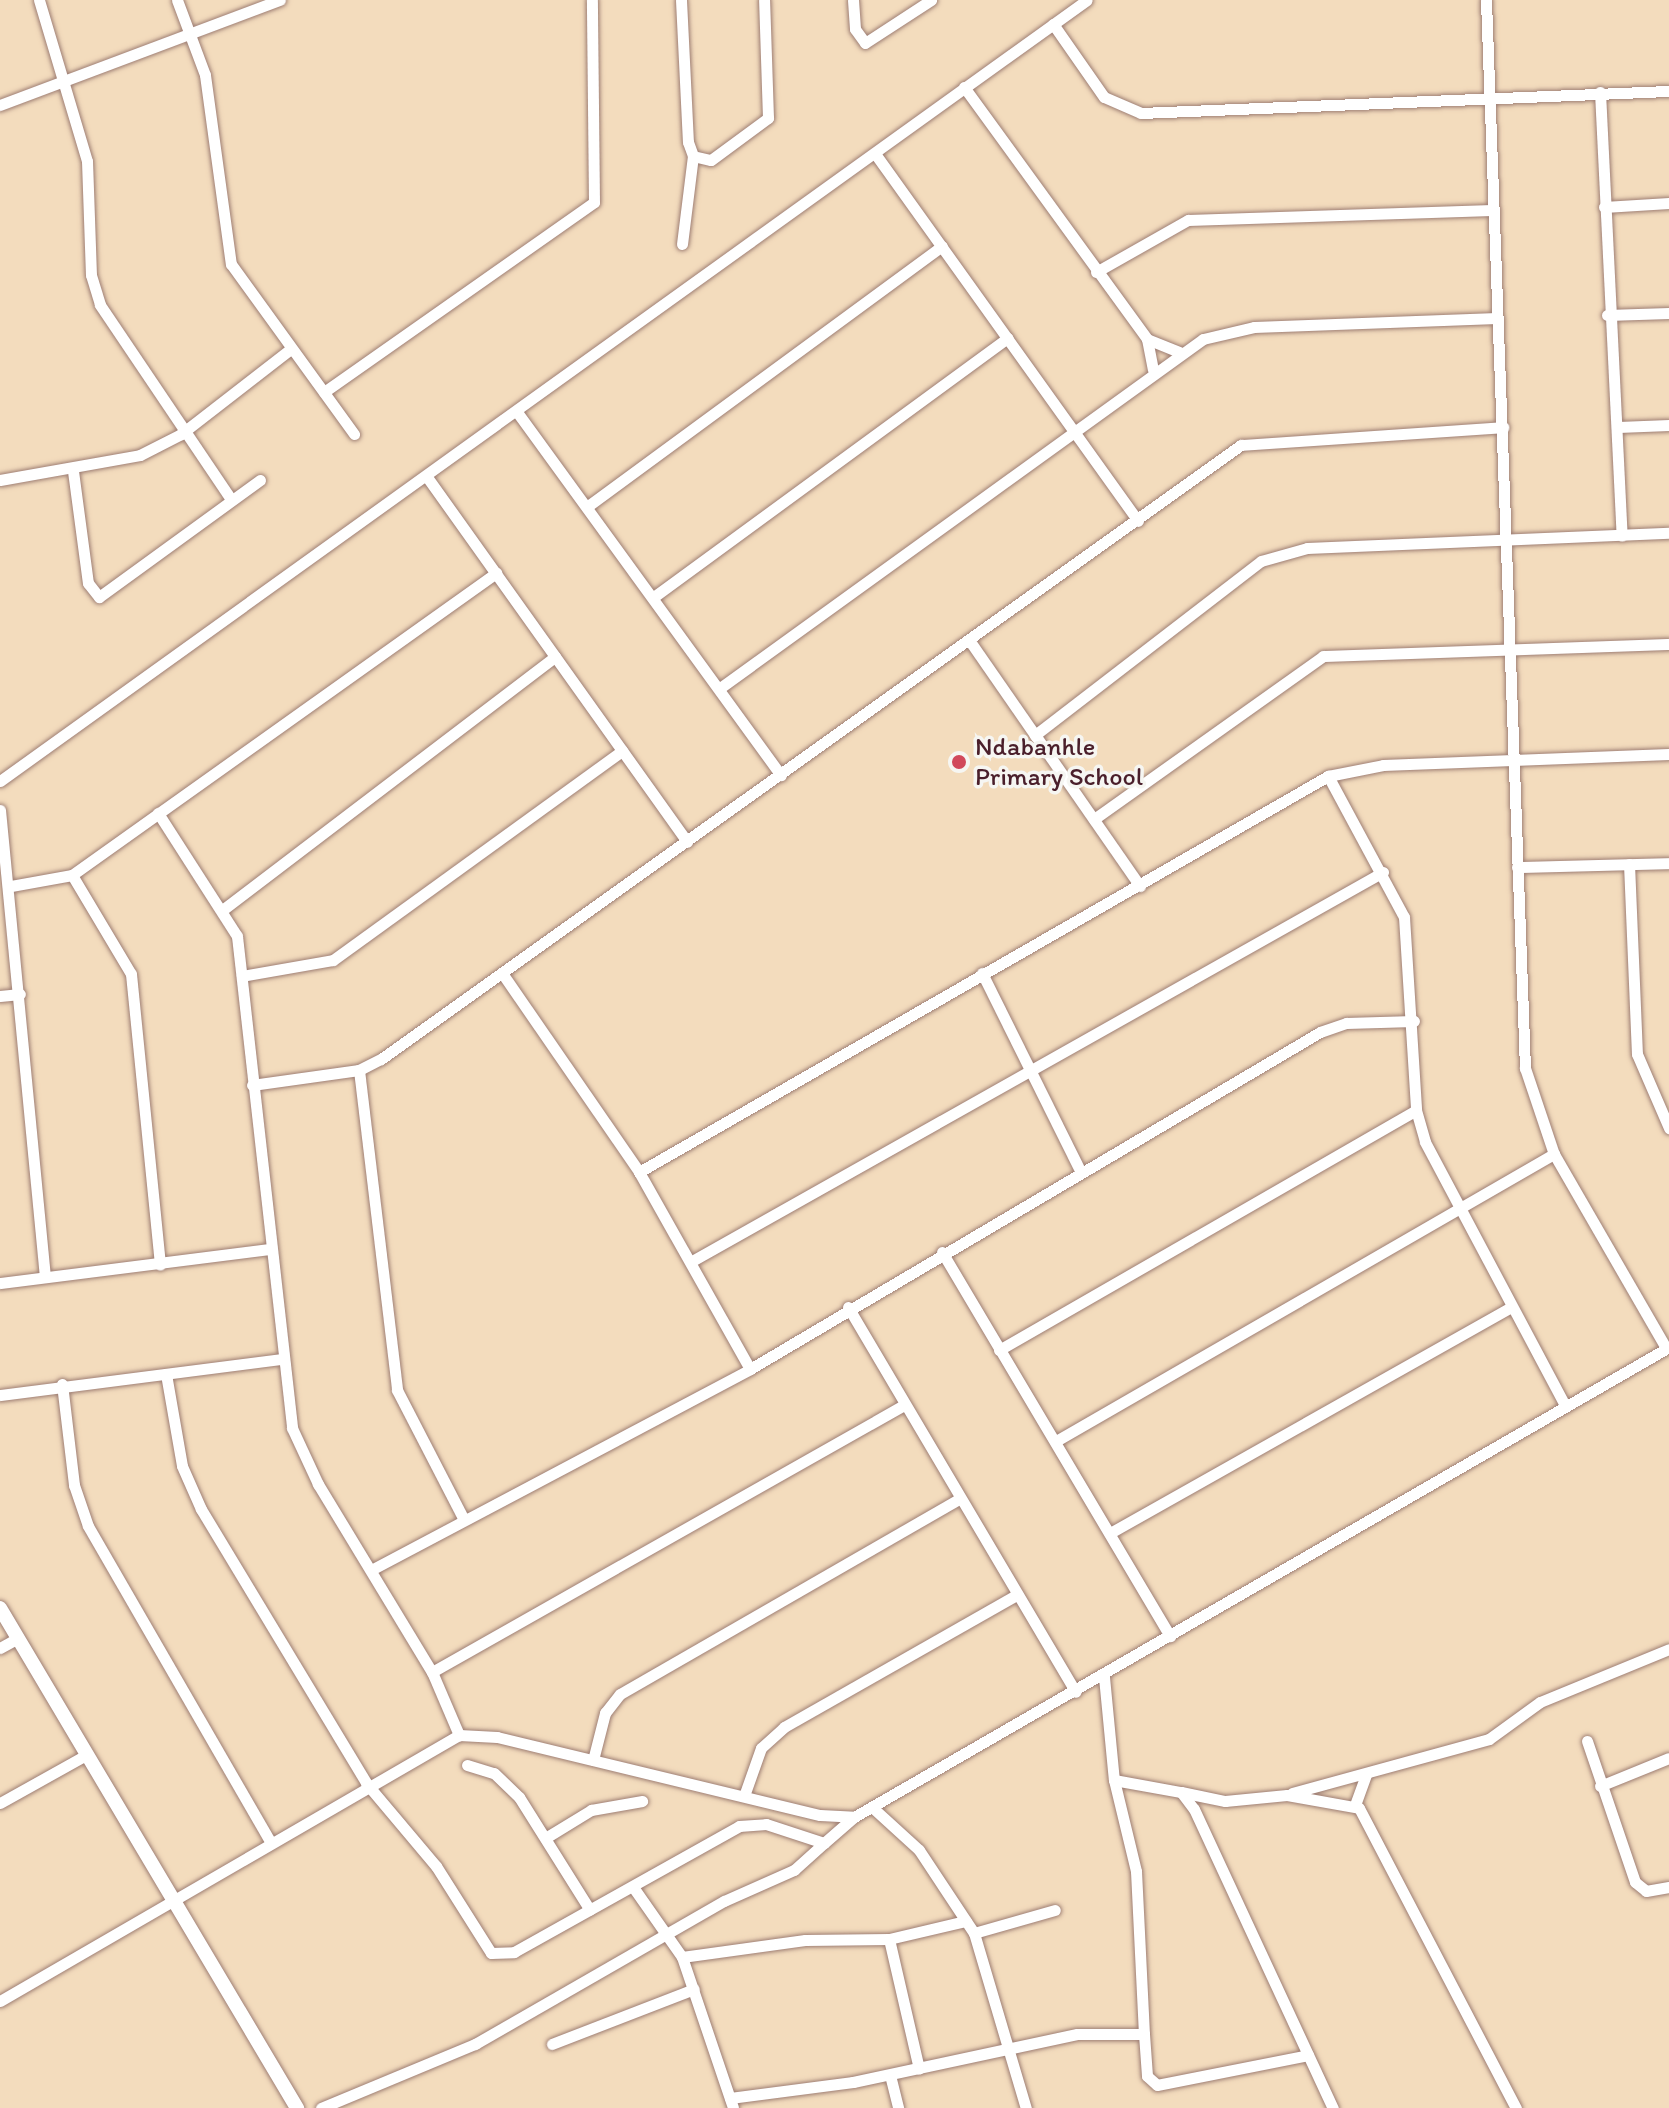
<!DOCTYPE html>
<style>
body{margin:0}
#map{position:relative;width:1669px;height:2108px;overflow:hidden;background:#f3dcbd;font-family:Itim,sans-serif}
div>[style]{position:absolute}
.roads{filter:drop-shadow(0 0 2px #9e7e74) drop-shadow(0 0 2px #9e7e74)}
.minor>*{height:11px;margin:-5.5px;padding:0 5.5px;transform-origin:5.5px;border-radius:5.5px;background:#fff}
.tertiary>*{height:14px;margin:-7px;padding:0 7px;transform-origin:7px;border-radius:7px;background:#fff}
.dots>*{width:22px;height:22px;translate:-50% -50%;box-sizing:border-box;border:4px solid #f6f6f2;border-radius:50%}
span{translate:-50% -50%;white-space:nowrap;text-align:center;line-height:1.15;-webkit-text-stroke:7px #f6f6f2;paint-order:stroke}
.poi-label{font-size:26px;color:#4a1f2b}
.left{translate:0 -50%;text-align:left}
</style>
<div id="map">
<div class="roads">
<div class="minor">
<div style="left:39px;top:0;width:168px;rotate:73.4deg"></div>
<div style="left:87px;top:161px;width:114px;rotate:88deg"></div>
<div style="left:91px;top:275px;width:31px;rotate:73deg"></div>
<div style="left:100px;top:305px;width:234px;rotate:56deg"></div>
<div style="left:177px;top:0;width:80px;rotate:69.5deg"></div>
<div style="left:205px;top:75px;width:191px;rotate:82.2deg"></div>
<div style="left:231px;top:264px;width:210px;rotate:54.1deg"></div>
<div style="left:681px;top:0;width:142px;rotate:87.2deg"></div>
<div style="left:688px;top:142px;width:15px;rotate:70deg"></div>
<div style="left:693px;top:156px;width:18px;rotate:13deg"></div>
<div style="left:711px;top:160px;width:71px;rotate:-36.4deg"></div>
<div style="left:768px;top:118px;width:118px;rotate:-91.9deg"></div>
<div style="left:853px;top:0;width:29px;rotate:86deg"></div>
<div style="left:855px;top:29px;width:17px;rotate:54deg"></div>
<div style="left:865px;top:43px;width:79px;rotate:-33.1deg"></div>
<div style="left:1486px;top:0;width:1069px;rotate:87.91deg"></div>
<div style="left:1525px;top:1068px;width:91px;rotate:71.4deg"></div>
<div style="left:1554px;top:1154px;width:224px;rotate:60deg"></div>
<div style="left:1053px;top:24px;width:89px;rotate:55.1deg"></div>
<div style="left:1104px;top:97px;width:40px;rotate:23.4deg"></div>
<div style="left:1141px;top:113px;width:528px;rotate:-2.39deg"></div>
<div style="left:964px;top:87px;width:311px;rotate:54deg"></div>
<div style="left:1147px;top:339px;width:31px;rotate:79deg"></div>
<div style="left:1600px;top:92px;width:444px;rotate:87.2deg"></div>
<div style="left:0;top:105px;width:299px;rotate:-20.6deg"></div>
<div style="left:876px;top:155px;width:450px;rotate:54.4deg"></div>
<div style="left:1604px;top:207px;width:65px;rotate:-3.5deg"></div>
<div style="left:682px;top:244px;width:89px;rotate:-82.9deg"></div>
<div style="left:1096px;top:272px;width:106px;rotate:-29.5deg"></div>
<div style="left:1188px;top:220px;width:304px;rotate:-1.9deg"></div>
<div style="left:1607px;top:315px;width:62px;rotate:-1.8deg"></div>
<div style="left:1147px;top:339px;width:35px;rotate:22deg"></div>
<div style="left:324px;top:392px;width:330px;rotate:-35.1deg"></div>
<div style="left:594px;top:202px;width:202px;rotate:-90.6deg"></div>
<div style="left:517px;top:412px;width:449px;rotate:54deg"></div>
<div style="left:1618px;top:427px;width:51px;rotate:-2.2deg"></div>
<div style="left:73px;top:471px;width:113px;rotate:82.4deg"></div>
<div style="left:88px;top:583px;width:18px;rotate:52deg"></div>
<div style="left:99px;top:597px;width:199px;rotate:-36deg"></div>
<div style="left:427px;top:477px;width:448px;rotate:54.5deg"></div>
<div style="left:0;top:480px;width:142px;rotate:-10.1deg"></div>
<div style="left:140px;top:455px;width:46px;rotate:-27.1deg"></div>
<div style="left:181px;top:434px;width:135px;rotate:-37.8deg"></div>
<div style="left:588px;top:506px;width:439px;rotate:-36.3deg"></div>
<div style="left:655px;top:596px;width:437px;rotate:-36.2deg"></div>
<div style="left:969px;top:640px;width:116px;rotate:55.2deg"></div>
<div style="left:720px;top:688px;width:596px;rotate:-35.85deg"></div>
<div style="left:1203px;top:339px;width:52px;rotate:-13.2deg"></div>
<div style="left:1254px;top:327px;width:243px;rotate:-2.1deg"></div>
<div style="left:1328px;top:776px;width:160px;rotate:61.7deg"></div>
<div style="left:1404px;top:917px;width:193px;rotate:86.4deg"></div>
<div style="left:1416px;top:1110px;width:33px;rotate:74deg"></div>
<div style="left:1425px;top:1142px;width:298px;rotate:62deg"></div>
<div style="left:0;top:781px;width:1338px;rotate:-35.7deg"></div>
<div style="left:0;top:810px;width:469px;rotate:84.5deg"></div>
<div style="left:158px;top:813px;width:146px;rotate:57.3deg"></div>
<div style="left:237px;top:936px;width:495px;rotate:83.6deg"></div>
<div style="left:292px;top:1428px;width:62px;rotate:65.1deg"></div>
<div style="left:318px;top:1484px;width:220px;rotate:58.8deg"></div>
<div style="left:432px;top:1672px;width:69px;rotate:66.8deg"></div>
<div style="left:1094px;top:819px;width:281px;rotate:-35.4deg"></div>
<div style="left:1323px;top:656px;width:346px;rotate:-2deg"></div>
<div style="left:1629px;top:864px;width:190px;rotate:87.6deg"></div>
<div style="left:1637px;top:1054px;width:81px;rotate:66.6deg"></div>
<div style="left:1517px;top:867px;width:152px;rotate:-1.5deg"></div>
<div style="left:72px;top:875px;width:115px;rotate:59.2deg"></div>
<div style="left:131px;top:974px;width:292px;rotate:84.3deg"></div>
<div style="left:11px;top:886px;width:62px;rotate:-10.2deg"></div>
<div style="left:72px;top:875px;width:521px;rotate:-35.46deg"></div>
<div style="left:1140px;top:886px;width:184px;rotate:-124.8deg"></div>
<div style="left:1035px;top:735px;width:285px;rotate:-37.6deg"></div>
<div style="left:1261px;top:561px;width:48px;rotate:-15.8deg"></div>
<div style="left:1307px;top:548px;width:362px;rotate:-2.4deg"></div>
<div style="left:225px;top:908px;width:415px;rotate:-37.3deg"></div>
<div style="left:982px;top:973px;width:220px;rotate:63.6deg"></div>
<div style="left:242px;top:976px;width:92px;rotate:-10deg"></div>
<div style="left:333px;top:960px;width:357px;rotate:-35.9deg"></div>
<div style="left:504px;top:976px;width:238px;rotate:55.4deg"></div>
<div style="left:0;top:996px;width:20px;rotate:-6deg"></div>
<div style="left:359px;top:1070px;width:322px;rotate:83.2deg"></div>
<div style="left:397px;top:1390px;width:146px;rotate:62.7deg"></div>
<div style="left:252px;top:1085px;width:108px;rotate:-8deg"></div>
<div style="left:359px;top:1070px;width:25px;rotate:-27deg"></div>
<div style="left:381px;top:1059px;width:1057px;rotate:-35.53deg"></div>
<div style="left:1241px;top:445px;width:263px;rotate:-3.9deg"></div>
<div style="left:942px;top:1252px;width:447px;rotate:59.3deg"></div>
<div style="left:692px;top:1261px;width:793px;rotate:-29.38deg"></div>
<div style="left:0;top:1283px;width:270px;rotate:-7.2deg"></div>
<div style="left:848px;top:1307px;width:447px;rotate:59.4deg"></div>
<div style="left:999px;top:1350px;width:481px;rotate:-29.9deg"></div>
<div style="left:750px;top:1369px;width:226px;rotate:-119.4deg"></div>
<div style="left:639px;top:1172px;width:795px;rotate:-29.89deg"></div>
<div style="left:1328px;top:776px;width:56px;rotate:-11.3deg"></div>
<div style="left:1383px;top:765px;width:286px;rotate:-2.2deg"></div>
<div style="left:166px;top:1374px;width:93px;rotate:80.1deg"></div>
<div style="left:182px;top:1466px;width:47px;rotate:66.2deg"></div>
<div style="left:201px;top:1509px;width:320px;rotate:58.9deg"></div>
<div style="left:366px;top:1783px;width:109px;rotate:49.9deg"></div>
<div style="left:436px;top:1866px;width:103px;rotate:57.7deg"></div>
<div style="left:491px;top:1953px;width:23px;rotate:-2deg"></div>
<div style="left:514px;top:1952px;width:258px;rotate:-29.2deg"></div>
<div style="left:739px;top:1826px;width:27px;rotate:-4deg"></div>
<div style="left:766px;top:1824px;width:61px;rotate:18.1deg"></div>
<div style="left:824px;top:1843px;width:40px;rotate:-41deg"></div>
<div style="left:62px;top:1384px;width:102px;rotate:83.2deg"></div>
<div style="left:74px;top:1485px;width:43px;rotate:71.1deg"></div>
<div style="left:88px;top:1526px;width:362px;rotate:60deg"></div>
<div style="left:0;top:1395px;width:283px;rotate:-7.3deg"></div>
<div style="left:1056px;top:1441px;width:575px;rotate:-29.96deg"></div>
<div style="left:1110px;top:1533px;width:460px;rotate:-29.4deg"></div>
<div style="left:371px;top:1570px;width:429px;rotate:-27.9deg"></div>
<div style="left:750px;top:1369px;width:662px;rotate:-30.59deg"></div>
<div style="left:1320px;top:1032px;width:28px;rotate:-19deg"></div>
<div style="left:1346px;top:1023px;width:68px;rotate:-1.7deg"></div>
<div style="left:0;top:1648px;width:21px;rotate:-29deg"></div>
<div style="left:432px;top:1672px;width:542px;rotate:-29.5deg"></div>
<div style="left:1104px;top:1677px;width:103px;rotate:84.5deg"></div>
<div style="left:1114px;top:1780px;width:94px;rotate:76.4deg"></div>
<div style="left:1136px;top:1871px;width:163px;rotate:87.2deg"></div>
<div style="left:1587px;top:1741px;width:149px;rotate:71.2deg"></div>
<div style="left:1635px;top:1882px;width:14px;rotate:39deg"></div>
<div style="left:1646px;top:1891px;width:23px;rotate:-10deg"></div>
<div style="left:593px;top:1760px;width:49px;rotate:-75.7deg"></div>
<div style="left:605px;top:1713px;width:24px;rotate:-52deg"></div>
<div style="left:620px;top:1694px;width:391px;rotate:-29.9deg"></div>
<div style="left:467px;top:1765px;width:28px;rotate:17deg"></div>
<div style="left:494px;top:1773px;width:35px;rotate:44deg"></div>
<div style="left:519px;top:1797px;width:133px;rotate:57.9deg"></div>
<div style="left:1114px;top:1780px;width:68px;rotate:10.2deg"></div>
<div style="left:1181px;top:1792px;width:21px;rotate:53deg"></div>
<div style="left:1194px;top:1809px;width:330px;rotate:65.1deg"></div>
<div style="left:1600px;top:1786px;width:74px;rotate:-22.1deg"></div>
<div style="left:1181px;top:1792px;width:45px;rotate:11.6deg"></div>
<div style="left:1225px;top:1801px;width:62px;rotate:-5.5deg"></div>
<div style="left:1287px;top:1795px;width:73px;rotate:10.2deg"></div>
<div style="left:1359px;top:1808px;width:339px;rotate:62.4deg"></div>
<div style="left:1292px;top:1793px;width:204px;rotate:-15.3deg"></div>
<div style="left:1489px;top:1739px;width:63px;rotate:-36deg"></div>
<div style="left:1540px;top:1702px;width:139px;rotate:-22.3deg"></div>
<div style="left:744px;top:1796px;width:51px;rotate:-70.5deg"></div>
<div style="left:761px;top:1748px;width:31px;rotate:-42deg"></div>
<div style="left:784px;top:1727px;width:267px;rotate:-29.6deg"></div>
<div style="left:0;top:1803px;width:98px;rotate:-29.2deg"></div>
<div style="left:1355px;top:1805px;width:32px;rotate:-70deg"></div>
<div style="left:873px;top:1808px;width:62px;rotate:42.4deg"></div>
<div style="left:919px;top:1850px;width:100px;rotate:56.5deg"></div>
<div style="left:974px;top:1933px;width:183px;rotate:73.5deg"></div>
<div style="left:547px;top:1837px;width:52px;rotate:-31.5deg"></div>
<div style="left:591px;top:1810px;width:52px;rotate:-10deg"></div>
<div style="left:633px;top:1887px;width:85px;rotate:55deg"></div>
<div style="left:682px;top:1957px;width:159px;rotate:71.3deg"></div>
<div style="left:974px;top:1933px;width:84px;rotate:-15.9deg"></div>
<div style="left:889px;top:1939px;width:133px;rotate:77deg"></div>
<div style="left:682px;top:1957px;width:124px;rotate:-7.9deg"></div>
<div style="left:805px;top:1940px;width:84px;rotate:-0.7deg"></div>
<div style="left:889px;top:1939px;width:79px;rotate:-13.2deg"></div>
<div style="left:0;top:2001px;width:531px;rotate:-30.09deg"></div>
<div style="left:459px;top:1735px;width:38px;rotate:3deg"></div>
<div style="left:497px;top:1737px;width:332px;rotate:13.6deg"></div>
<div style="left:820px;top:1815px;width:34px;rotate:3deg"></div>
<div style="left:854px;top:1817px;width:941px;rotate:-29.97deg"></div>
<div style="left:552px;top:2044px;width:152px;rotate:-21.2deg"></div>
<div style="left:890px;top:2075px;width:34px;rotate:76deg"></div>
<div style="left:730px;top:2098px;width:124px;rotate:-7.4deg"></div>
<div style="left:853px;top:2082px;width:229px;rotate:-12.1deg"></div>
<div style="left:1077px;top:2034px;width:67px"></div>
<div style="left:1144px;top:2034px;width:42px;rotate:85.9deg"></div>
<div style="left:1147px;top:2076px;width:13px;rotate:42deg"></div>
<div style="left:1157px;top:2085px;width:154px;rotate:-11.2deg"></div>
<div style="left:321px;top:2108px;width:167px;rotate:-22.6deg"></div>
<div style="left:475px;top:2044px;width:287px;rotate:-29.9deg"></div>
<div style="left:724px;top:1901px;width:77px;rotate:-23.9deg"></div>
<div style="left:794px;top:1870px;width:40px;rotate:-42deg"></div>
</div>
<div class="tertiary">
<div style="left:0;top:1608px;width:582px;rotate:59.29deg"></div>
</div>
</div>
<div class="dots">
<div style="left:959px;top:762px;background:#d1495b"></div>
</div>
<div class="poi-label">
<span class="left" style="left:975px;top:762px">Ndabanhle<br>Primary School</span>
</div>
</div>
